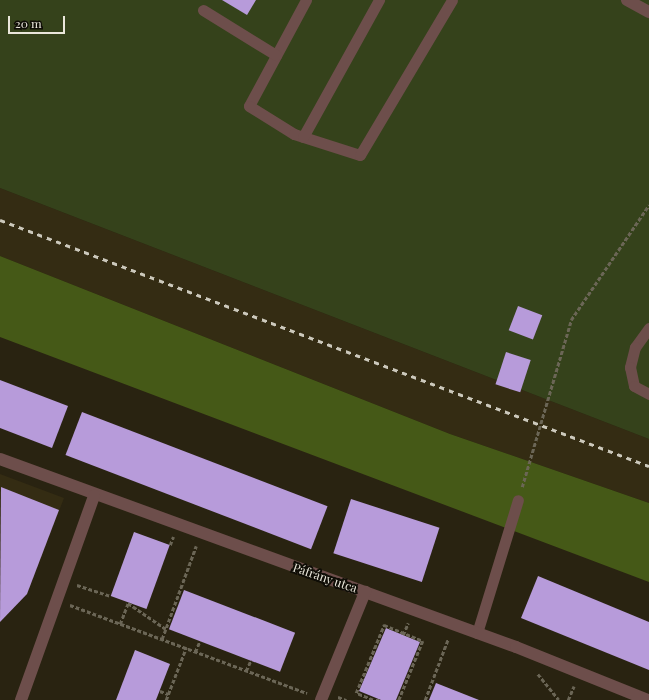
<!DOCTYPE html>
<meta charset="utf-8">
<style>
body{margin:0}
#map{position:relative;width:649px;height:700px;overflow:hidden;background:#292311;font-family:"Playfair Display",serif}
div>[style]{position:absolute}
.built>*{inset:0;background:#342c13}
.green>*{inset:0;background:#35421b}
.forest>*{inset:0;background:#455917}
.building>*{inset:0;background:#b79bda;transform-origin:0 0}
.path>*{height:2.5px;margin-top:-1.25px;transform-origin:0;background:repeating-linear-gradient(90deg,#6b6656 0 4px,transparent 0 6px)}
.lane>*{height:11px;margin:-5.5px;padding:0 5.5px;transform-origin:5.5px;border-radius:5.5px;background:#6d4e4b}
.street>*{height:12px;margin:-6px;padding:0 6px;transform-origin:6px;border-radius:6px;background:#6d4e4b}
.rail>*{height:3px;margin-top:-1.5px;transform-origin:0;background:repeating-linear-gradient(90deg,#ccc9bc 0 5px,transparent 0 10px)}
span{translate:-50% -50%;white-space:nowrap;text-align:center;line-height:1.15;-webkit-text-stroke:4px #0f0d06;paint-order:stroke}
.street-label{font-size:12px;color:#eae7db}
.scale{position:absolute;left:8px;top:16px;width:57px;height:18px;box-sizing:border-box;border:2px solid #eae7db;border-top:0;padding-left:5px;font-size:12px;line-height:14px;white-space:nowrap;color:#eae7db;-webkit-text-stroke:3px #0f0d06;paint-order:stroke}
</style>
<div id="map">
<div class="built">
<div style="clip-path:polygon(0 188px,649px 439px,649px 503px,450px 434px,0 256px)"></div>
<div style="clip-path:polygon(0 474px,64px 498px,27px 594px,0 622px)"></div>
</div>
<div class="green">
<div style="clip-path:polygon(0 0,649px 0,649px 439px,0 188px)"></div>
</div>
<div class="forest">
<div style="clip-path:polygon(0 256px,450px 434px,649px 503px,649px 582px,0 337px)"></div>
</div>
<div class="building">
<div style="clip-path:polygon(222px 0,256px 0,247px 15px)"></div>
<div style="left:518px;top:306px;width:26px;height:26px;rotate:21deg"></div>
<div style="left:506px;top:352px;width:26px;height:34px;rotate:18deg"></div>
<div style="clip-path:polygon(0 380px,68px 406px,52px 448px,0 428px)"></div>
<div style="left:82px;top:412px;width:263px;height:46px;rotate:21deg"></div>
<div style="clip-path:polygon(1px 487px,59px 510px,27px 594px,0 622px)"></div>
<div style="left:351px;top:499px;width:93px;height:57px;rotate:18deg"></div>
<div style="left:134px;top:532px;width:38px;height:68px;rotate:20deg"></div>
<div style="clip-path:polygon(538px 576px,649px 622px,649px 670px,521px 618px)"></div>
<div style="left:184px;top:590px;width:119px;height:42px;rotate:21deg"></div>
<div style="clip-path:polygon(386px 628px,420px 642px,396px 700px,381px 700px,359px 691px)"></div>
<div style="clip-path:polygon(135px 650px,170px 664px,156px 700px,116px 700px)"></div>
<div style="clip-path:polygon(436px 683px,479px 700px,429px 700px)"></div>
</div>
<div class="path">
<div style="left:522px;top:487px;width:174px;rotate:-73.6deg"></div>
<div style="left:571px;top:320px;width:139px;rotate:-55.9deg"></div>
<div style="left:170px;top:545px;width:9px;rotate:-69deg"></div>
<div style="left:77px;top:585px;width:35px;rotate:18deg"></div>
<div style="left:70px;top:605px;width:253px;rotate:20.4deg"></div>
<div style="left:120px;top:624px;width:22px;rotate:-69deg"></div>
<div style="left:128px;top:603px;width:46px;rotate:34.4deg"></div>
<div style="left:403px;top:635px;width:13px;rotate:-67deg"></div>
<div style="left:162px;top:639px;width:99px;rotate:-69.9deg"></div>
<div style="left:195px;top:652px;width:12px;rotate:-66deg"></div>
<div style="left:246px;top:671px;width:12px;rotate:-66deg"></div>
<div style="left:538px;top:674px;width:33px;rotate:51deg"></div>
<div style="left:160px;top:691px;width:9px;rotate:21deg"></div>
<div style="left:338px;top:697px;width:9px;rotate:21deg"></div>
<div style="left:166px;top:700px;width:56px;rotate:-69deg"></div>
<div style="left:373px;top:700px;width:18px;rotate:-158deg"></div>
<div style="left:356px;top:693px;width:74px;rotate:-67.6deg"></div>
<div style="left:384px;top:625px;width:42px;rotate:22.3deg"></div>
<div style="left:423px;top:641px;width:64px;rotate:112.1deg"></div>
<div style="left:376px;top:700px;width:3px"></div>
<div style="left:425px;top:700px;width:65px;rotate:-69.3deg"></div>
<div style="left:568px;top:700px;width:15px;rotate:-67deg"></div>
</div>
<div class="lane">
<div style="left:306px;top:0;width:120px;rotate:118.3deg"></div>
<div style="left:249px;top:106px;width:53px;rotate:31.9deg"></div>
<div style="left:294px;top:134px;width:69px;rotate:17.7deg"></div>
<div style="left:360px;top:155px;width:180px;rotate:-59.3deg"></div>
<div style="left:203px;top:10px;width:86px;rotate:31.7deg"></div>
<div style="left:303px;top:137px;width:157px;rotate:-61deg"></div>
<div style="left:649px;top:328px;width:24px;rotate:126deg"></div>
<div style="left:635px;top:347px;width:21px;rotate:104deg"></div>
<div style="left:630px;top:367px;width:19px;rotate:78deg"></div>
<div style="left:634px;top:386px;width:17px;rotate:28deg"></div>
<div style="left:477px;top:633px;width:139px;rotate:-72.9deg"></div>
</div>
<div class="street">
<div style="left:627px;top:0;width:25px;rotate:29deg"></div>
<div style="left:0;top:459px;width:549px;rotate:20.02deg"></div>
<div style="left:516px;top:647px;width:142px;rotate:21.9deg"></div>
<div style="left:21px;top:700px;width:217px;rotate:-70.3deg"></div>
<div style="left:321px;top:700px;width:117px;rotate:-67.8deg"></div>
</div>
<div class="rail">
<div style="left:0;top:220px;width:694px;rotate:20.76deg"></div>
</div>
<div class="street-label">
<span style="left:325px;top:578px;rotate:19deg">Páfrány utca</span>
</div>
<div class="scale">20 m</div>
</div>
